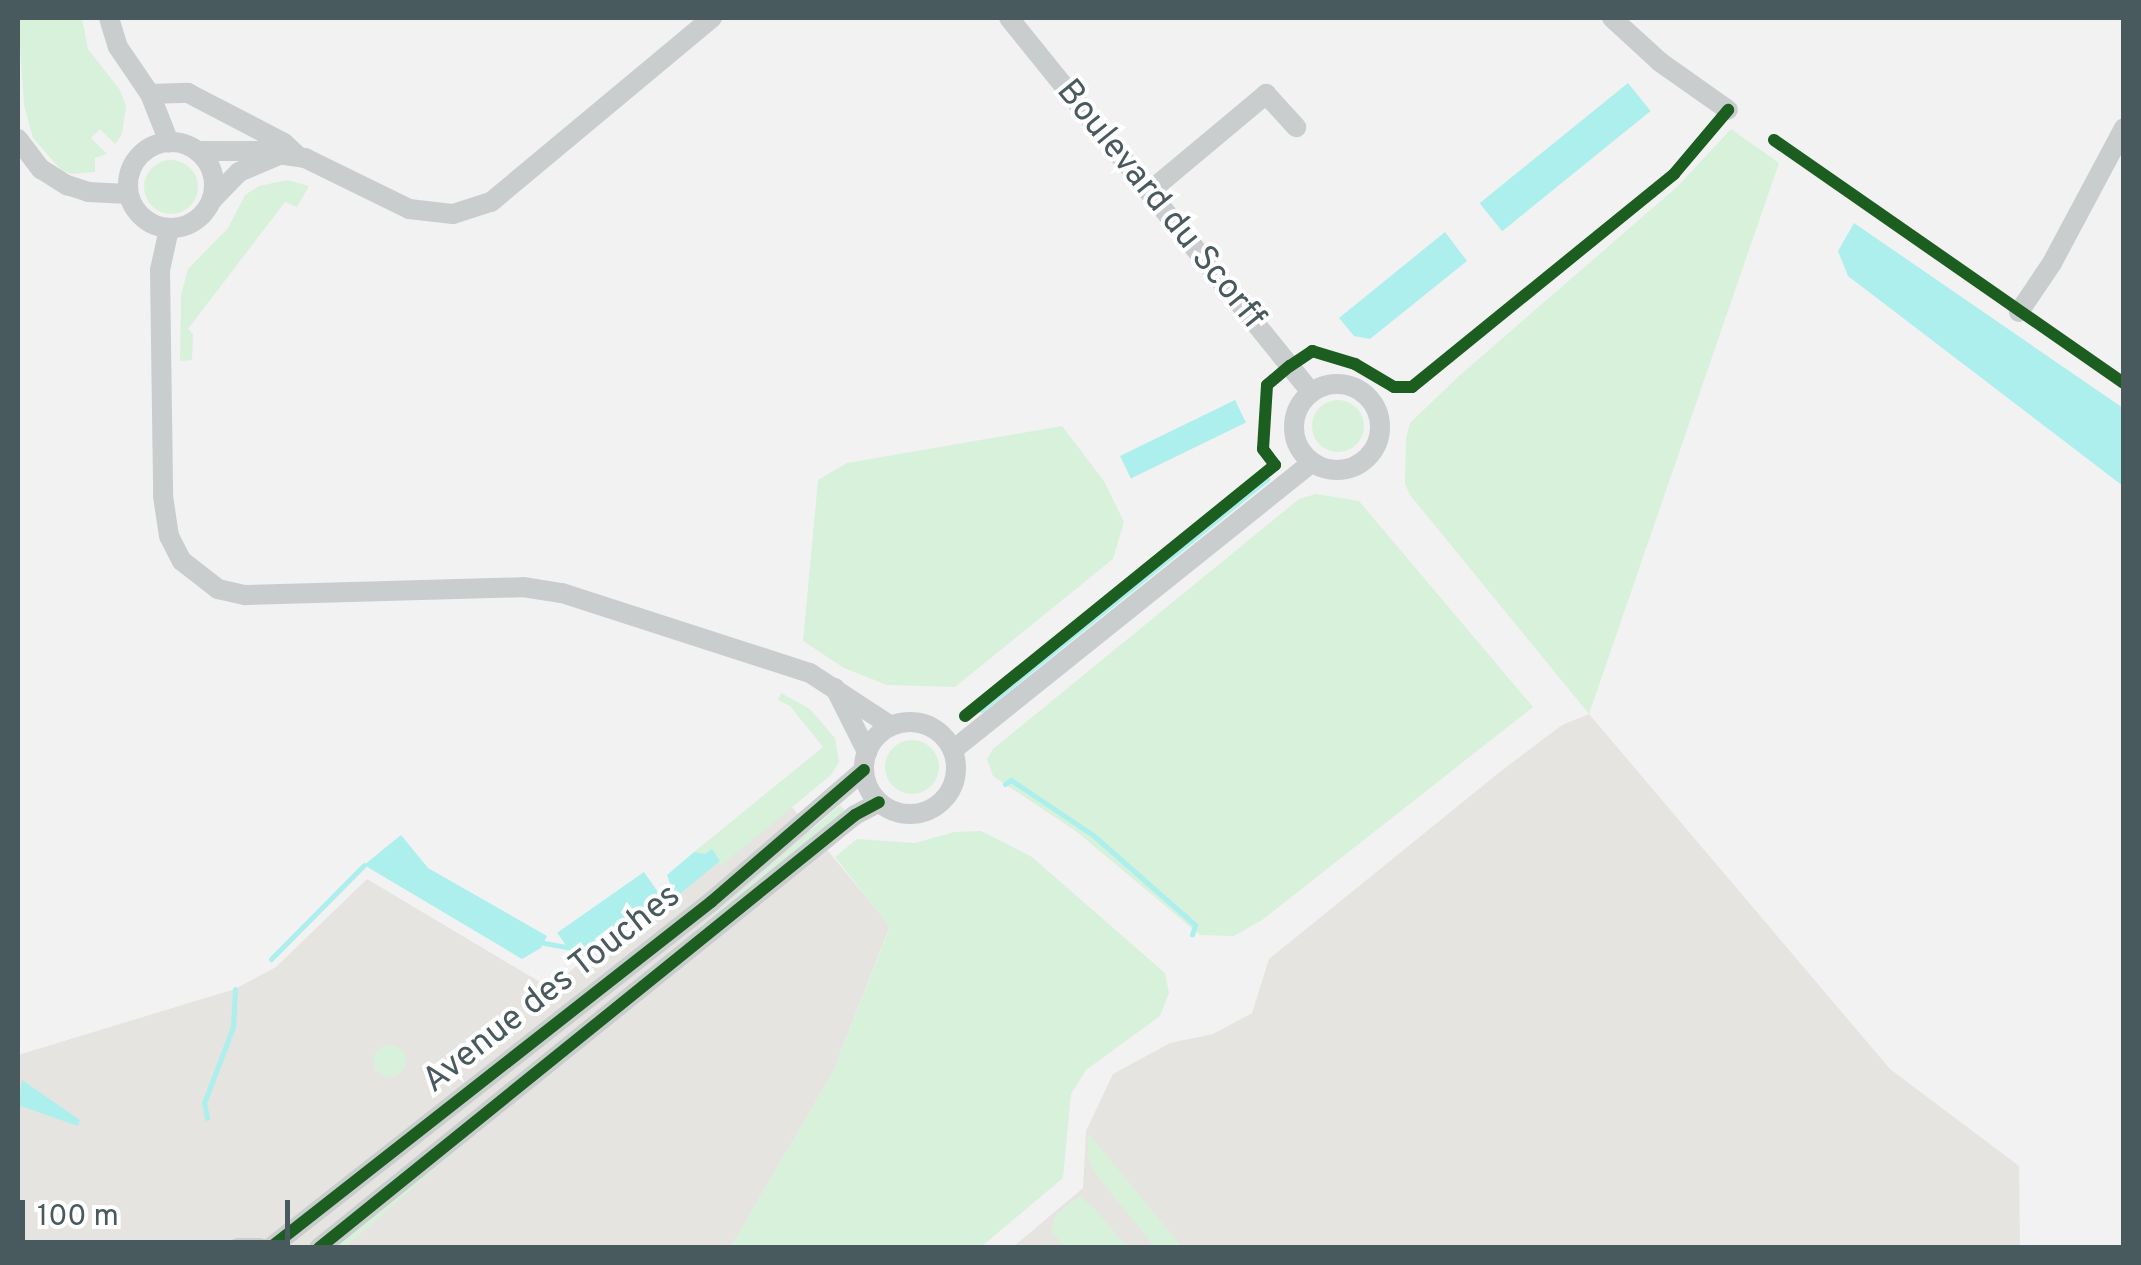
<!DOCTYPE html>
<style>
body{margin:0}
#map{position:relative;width:2141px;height:1265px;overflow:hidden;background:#f3f2f2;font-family:Overpass,sans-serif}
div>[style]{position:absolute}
.commercial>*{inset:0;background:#e6e4e1}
.green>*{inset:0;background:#d7f1db;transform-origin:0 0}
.round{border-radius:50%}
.water>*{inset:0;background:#acefed;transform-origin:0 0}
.stream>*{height:5px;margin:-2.5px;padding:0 2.5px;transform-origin:2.5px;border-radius:2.5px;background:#acefed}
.minor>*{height:20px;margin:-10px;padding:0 10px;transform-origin:10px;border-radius:10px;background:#cacdce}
.minor>.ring{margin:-10px;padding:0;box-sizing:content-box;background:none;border:20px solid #cacdce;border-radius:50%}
.cycleway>*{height:12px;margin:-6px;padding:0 6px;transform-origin:6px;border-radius:6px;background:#1b5e20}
span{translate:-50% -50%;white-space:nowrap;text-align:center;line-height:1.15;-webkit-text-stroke:8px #fff;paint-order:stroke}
.street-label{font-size:35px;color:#495a5f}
.frame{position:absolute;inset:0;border:20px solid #495a5f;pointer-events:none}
.scale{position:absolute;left:20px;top:1200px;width:270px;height:45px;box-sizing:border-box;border:5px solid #495a5f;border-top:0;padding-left:12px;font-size:30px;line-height:35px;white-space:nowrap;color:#495a5f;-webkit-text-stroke:8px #fff;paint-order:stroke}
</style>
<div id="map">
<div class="commercial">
<div style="clip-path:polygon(1589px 714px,1890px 1069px,2019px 1166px,2020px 1247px,1012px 1248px,1083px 1188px,1086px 1131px,1113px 1074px,1170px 1043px,1213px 1034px,1252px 1013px,1269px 959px,1501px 771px,1562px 725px)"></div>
<div style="clip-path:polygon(782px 795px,890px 926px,833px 1072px,731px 1247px,18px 1248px,18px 1055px,235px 989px,276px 967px,367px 879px,550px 988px)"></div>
</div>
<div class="green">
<div style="clip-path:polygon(18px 18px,82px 18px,88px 49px,120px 90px,126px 106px,122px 134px,115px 144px,100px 129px,91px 138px,107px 154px,95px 158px,95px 172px,72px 174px,61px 170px,33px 138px,24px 105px)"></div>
<div style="clip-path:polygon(1731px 129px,1779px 163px,1589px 714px,1410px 495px,1405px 484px,1406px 439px,1410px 423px,1459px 376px,1678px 186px)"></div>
<div class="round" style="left:144px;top:160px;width:54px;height:54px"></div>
<div style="clip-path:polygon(287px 180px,309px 186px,297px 207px,285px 202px,188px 329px,193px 334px,192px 360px,180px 361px,181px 295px,188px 269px,228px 228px,245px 195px,259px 186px)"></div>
<div class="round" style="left:1312px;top:400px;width:52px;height:52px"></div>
<div style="clip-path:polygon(1062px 426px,1104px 481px,1124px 522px,1113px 559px,955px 687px,887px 685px,844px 668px,803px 641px,818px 480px,847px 463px)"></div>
<div style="clip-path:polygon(1316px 494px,1359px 501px,1533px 707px,1262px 920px,1234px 936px,1200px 935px,1077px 832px,993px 776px,987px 759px,993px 749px,1299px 499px)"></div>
<div style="clip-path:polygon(781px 693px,810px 709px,835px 738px,839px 762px,831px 775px,722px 865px,694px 852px,823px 747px,790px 706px,778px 700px)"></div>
<div class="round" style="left:885px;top:740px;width:54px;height:54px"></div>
<div style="left:840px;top:805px;width:9px;height:686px;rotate:49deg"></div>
<div style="clip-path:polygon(981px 831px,1032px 857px,1165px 973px,1169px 993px,1160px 1016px,1086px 1070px,1071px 1094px,1063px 1178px,981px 1247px,731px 1247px,833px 1072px,890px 927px,835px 857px,857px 839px,915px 843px,954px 832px)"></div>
<div class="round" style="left:374px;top:1045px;width:32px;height:32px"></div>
<div style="clip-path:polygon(1088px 1134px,1089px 1134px,1182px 1247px,1155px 1247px,1094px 1172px,1087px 1156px)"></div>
<div style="clip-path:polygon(1079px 1196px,1094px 1208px,1127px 1247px,1065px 1247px,1051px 1231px,1056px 1215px)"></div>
</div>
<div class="water">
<div style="left:1628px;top:83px;width:36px;height:191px;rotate:51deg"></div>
<div style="clip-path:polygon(1854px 223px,2123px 408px,2123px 486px,1848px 276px,1838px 251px)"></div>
<div style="clip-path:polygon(1445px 232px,1467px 261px,1370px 339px,1354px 336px,1339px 318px)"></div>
<div style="left:1235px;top:400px;width:25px;height:128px;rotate:64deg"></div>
<div style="clip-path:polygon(401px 835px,428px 868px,547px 936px,541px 948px,522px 959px,364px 865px)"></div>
<div style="clip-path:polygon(712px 849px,720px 861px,675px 898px,667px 875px,694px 852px,705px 854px)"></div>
<div style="left:644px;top:872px;width:37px;height:106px;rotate:55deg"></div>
<div style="clip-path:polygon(22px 1080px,80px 1120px,78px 1126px,18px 1105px)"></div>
</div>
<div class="stream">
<div style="left:981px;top:710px;width:368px;rotate:-38.9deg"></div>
<div style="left:1005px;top:784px;width:7px;rotate:-34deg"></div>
<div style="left:1011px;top:780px;width:99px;rotate:33.9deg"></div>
<div style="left:1093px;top:835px;width:136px;rotate:41.4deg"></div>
<div style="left:1195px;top:925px;width:10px;rotate:107deg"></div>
<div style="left:544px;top:943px;width:27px;rotate:10deg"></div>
<div style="left:271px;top:959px;width:132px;rotate:-45.3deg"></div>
<div style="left:207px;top:1118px;width:15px;rotate:-101deg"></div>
<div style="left:204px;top:1103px;width:81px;rotate:-69.1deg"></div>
<div style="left:233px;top:1027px;width:38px;rotate:-87deg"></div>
</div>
<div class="minor">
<div style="left:109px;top:18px;width:30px;rotate:73deg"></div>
<div style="left:118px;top:47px;width:57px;rotate:55.8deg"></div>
<div style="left:150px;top:94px;width:52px;rotate:68.4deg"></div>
<div style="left:1009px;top:18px;width:481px;rotate:51.1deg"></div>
<div style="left:1612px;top:18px;width:65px;rotate:42.5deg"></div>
<div style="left:1660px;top:62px;width:83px;rotate:35.2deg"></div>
<div style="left:150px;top:94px;width:38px;rotate:-2deg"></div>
<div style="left:188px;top:93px;width:108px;rotate:27.5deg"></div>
<div style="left:284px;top:143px;width:19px;rotate:43deg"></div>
<div style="left:18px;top:139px;width:38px;rotate:53deg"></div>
<div style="left:41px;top:169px;width:31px;rotate:32deg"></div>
<div style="left:67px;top:185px;width:22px;rotate:18deg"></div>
<div style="left:88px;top:192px;width:40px;rotate:2.9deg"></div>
<div class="ring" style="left:128px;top:142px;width:66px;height:66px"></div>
<div style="left:197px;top:151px;width:60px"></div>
<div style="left:257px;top:151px;width:49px;rotate:8.3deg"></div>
<div style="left:305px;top:158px;width:116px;rotate:26.1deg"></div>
<div style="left:409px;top:209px;width:44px;rotate:6.5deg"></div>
<div style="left:453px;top:214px;width:40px;rotate:-18deg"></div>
<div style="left:491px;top:202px;width:288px;rotate:-39.8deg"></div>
<div style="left:1149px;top:192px;width:153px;rotate:-39.9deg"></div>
<div style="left:1266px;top:94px;width:45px;rotate:47.7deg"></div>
<div style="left:211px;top:201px;width:40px;rotate:-46deg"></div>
<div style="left:239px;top:172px;width:41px;rotate:-22.8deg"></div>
<div style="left:169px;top:229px;width:42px;rotate:102.4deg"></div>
<div style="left:160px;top:270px;width:226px;rotate:89.2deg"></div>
<div style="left:163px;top:496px;width:40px;rotate:81.5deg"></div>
<div style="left:169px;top:536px;width:28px;rotate:63deg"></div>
<div style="left:182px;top:561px;width:46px;rotate:37.9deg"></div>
<div style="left:218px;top:589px;width:28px;rotate:13deg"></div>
<div style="left:245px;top:595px;width:278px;rotate:-1.6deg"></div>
<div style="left:523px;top:587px;width:39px;rotate:9deg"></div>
<div style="left:562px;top:593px;width:261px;rotate:17.9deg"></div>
<div style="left:810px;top:673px;width:97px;rotate:33.2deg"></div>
<div style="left:2019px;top:312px;width:59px;rotate:-56deg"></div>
<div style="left:2052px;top:263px;width:153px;rotate:-61.9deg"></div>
<div class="ring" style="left:1294px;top:384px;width:66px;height:66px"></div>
<div style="left:835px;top:688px;width:72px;rotate:63.4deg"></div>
<div class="ring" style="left:864px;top:722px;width:72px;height:72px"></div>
<div style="left:953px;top:750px;width:459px;rotate:-38.7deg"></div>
<div style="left:238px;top:1248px;width:22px"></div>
<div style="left:270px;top:1248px;width:561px;rotate:-38.12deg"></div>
<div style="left:711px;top:902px;width:202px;rotate:-40.8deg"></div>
<div style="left:319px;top:1248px;width:689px;rotate:-38.93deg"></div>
<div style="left:855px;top:815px;width:27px;rotate:-28deg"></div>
</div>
<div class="cycleway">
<div style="left:1774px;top:140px;width:426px;rotate:34.8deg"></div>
<div style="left:965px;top:716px;width:399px;rotate:-39deg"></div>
<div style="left:1275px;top:465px;width:20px;rotate:-127deg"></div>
<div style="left:1263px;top:449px;width:64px;rotate:-86.4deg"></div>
<div style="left:1267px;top:385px;width:30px;rotate:-40deg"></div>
<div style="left:1290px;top:366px;width:27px;rotate:-34deg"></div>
<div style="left:1312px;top:351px;width:45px;rotate:16.8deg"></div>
<div style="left:1355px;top:364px;width:45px;rotate:30.5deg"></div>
<div style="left:1394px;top:387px;width:18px"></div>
<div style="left:1412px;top:387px;width:338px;rotate:-39.1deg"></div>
<div style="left:1674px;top:174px;width:84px;rotate:-49.8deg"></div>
<div style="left:270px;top:1248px;width:561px;rotate:-38.12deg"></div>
<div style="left:711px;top:902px;width:202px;rotate:-40.8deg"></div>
<div style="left:319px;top:1248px;width:689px;rotate:-38.93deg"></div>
<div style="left:855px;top:815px;width:27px;rotate:-28deg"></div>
</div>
<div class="street-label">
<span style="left:1160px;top:205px;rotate:51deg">Boulevard du Scorff</span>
<span style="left:552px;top:989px;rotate:-38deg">Avenue des Touches</span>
</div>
<div class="frame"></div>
<div class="scale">100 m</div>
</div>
